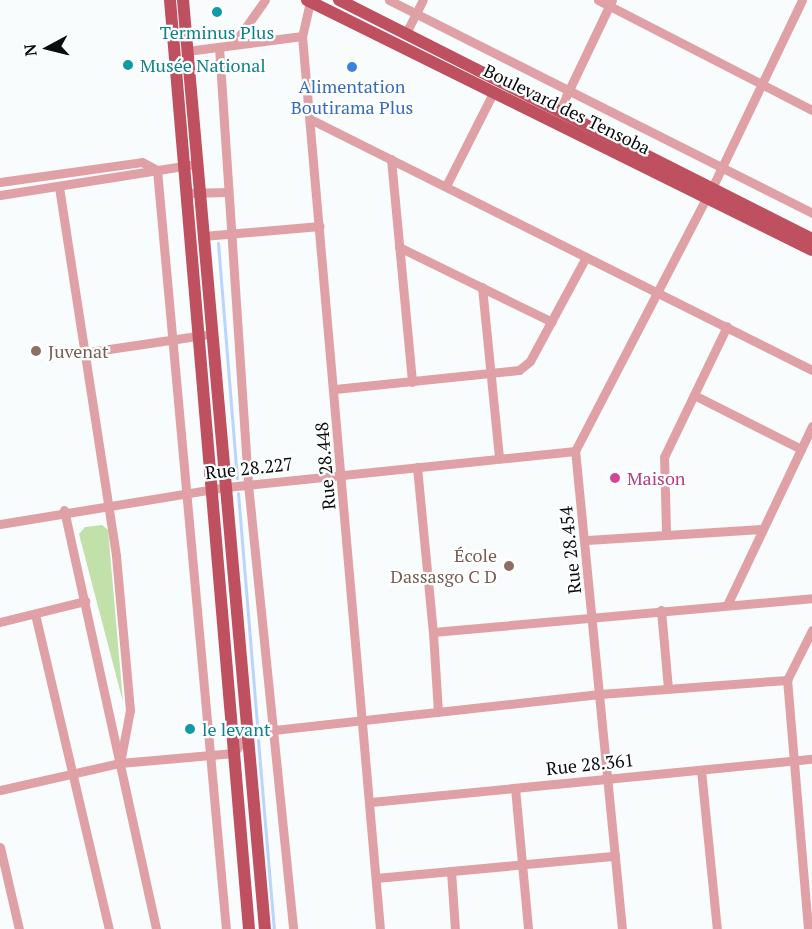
<!DOCTYPE html>
<meta charset="utf-8">
<style>
body{margin:0}
#map{position:relative;width:812px;height:929px;overflow:hidden;background:#f9fcfd;font-family:"PT Serif",serif}
div>[style]{position:absolute}
.green>*{inset:0;background:#c2e0aa}
.stream>*{height:3px;margin:-1.5px;padding:0 1.5px;transform-origin:1.5px;border-radius:1.5px;background:#bbd4fe}
.minor>*{height:9px;margin:-4.5px;padding:0 4.5px;transform-origin:4.5px;border-radius:4.5px;background:#e0a1a6}
.major>*{height:12px;margin:-6px;padding:0 6px;transform-origin:6px;border-radius:6px;background:#bf5060}
.dots>*{width:16px;height:16px;translate:-50% -50%;box-sizing:border-box;border:3px solid #fff;border-radius:50%}
span{translate:-50% -50%;white-space:nowrap;text-align:center;line-height:1.15;-webkit-text-stroke:4.5px #fff;paint-order:stroke}
.culture-label{font-size:18px;color:#0d838f}
.left{translate:0 -50%;text-align:left}
.shop-label{font-size:18px;color:#366cbe}
.street-label{font-size:18px;color:#090d10}
.education-label{font-size:18px;color:#785e54}
.right{translate:-100% -50%;text-align:right}
.hotel-label{font-size:18px;color:#b23c85}
.north{position:absolute;left:18px;top:18px;width:60px;height:60px;-webkit-text-stroke:4px #fff;paint-order:stroke;rotate:263deg;font-size:16px;font-weight:700;line-height:24px;text-align:center;color:#090d10}
.north::after{content:'';display:block;margin:auto;width:21px;height:27px;background:#090d10;clip-path:polygon(50% 0,100% 100%,50% 72%,0 100%)}
</style>
<div id="map">
<div class="green">
<div style="clip-path:polygon(102px 525px,108px 530px,123px 702px,79px 534px,85px 527px)"></div>
</div>
<div class="stream">
<div style="left:218px;top:243px;width:236px;rotate:85.4deg"></div>
<div style="left:238px;top:493px;width:232px;rotate:85.3deg"></div>
<div style="left:258px;top:740px;width:190px;rotate:85.2deg"></div>
</div>
<div class="minor">
<div style="left:389px;top:0;width:474px;rotate:26.7deg"></div>
<div style="left:598px;top:0;width:241px;rotate:27.2deg"></div>
<div style="left:310px;top:2px;width:35px;rotate:103deg"></div>
<div style="left:302px;top:36px;width:896px;rotate:85.01deg"></div>
<div style="left:406px;top:33px;width:37px;rotate:-63deg"></div>
<div style="left:233px;top:45px;width:55px;rotate:-54.6deg"></div>
<div style="left:219px;top:47px;width:438px;rotate:86.2deg"></div>
<div style="left:248px;top:484px;width:447px;rotate:84.2deg"></div>
<div style="left:187px;top:51px;width:116px;rotate:-7.4deg"></div>
<div style="left:559px;top:111px;width:123px;rotate:-64.5deg"></div>
<div style="left:312px;top:120px;width:559px;rotate:26.57deg"></div>
<div style="left:391px;top:159px;width:224px;rotate:84.6deg"></div>
<div style="left:157px;top:170px;width:762px;rotate:84.81deg"></div>
<div style="left:0;top:182px;width:143px;rotate:-8deg"></div>
<div style="left:142px;top:162px;width:17px;rotate:28deg"></div>
<div style="left:447px;top:184px;width:102px;rotate:-63.2deg"></div>
<div style="left:59px;top:187px;width:373px;rotate:81.2deg"></div>
<div style="left:116px;top:556px;width:155px;rotate:84.8deg"></div>
<div style="left:130px;top:710px;width:54px;rotate:100.7deg"></div>
<div style="left:712px;top:188px;width:208px;rotate:-64.4deg"></div>
<div style="left:187px;top:193px;width:40px;rotate:-1.4deg"></div>
<div style="left:0;top:195px;width:192px;rotate:-9deg"></div>
<div style="left:203px;top:236px;width:117px;rotate:-4.9deg"></div>
<div style="left:399px;top:247px;width:170px;rotate:26.1deg"></div>
<div style="left:482px;top:287px;width:172px;rotate:84.3deg"></div>
<div style="left:82px;top:353px;width:123px;rotate:-8.4deg"></div>
<div style="left:335px;top:389px;width:185px;rotate:-5.9deg"></div>
<div style="left:519px;top:370px;width:14px;rotate:-39deg"></div>
<div style="left:530px;top:361px;width:118px;rotate:-61.7deg"></div>
<div style="left:694px;top:395px;width:120px;rotate:26.8deg"></div>
<div style="left:417px;top:467px;width:166px;rotate:84.5deg"></div>
<div style="left:64px;top:510px;width:429px;rotate:77.6deg"></div>
<div style="left:0;top:524px;width:230px;rotate:-9.3deg"></div>
<div style="left:227px;top:487px;width:350px;rotate:-5.9deg"></div>
<div style="left:666px;top:531px;width:74px;rotate:-91.5deg"></div>
<div style="left:664px;top:457px;width:145px;rotate:-64.3deg"></div>
<div style="left:587px;top:540px;width:175px;rotate:-3.6deg"></div>
<div style="left:728px;top:603px;width:196px;rotate:-64.6deg"></div>
<div style="left:661px;top:610px;width:78px;rotate:84.9deg"></div>
<div style="left:35px;top:614px;width:324px;rotate:76.8deg"></div>
<div style="left:0;top:622px;width:88px;rotate:-13.9deg"></div>
<div style="left:438px;top:712px;width:80px;rotate:-93.6deg"></div>
<div style="left:433px;top:632px;width:381px;rotate:-5.1deg"></div>
<div style="left:701px;top:770px;width:160px;rotate:84.3deg"></div>
<div style="left:515px;top:788px;width:142px;rotate:84.7deg"></div>
<div style="left:0;top:790px;width:123px;rotate:-12.7deg"></div>
<div style="left:120px;top:763px;width:114px;rotate:-5deg"></div>
<div style="left:234px;top:753px;width:24px;rotate:-57deg"></div>
<div style="left:247px;top:733px;width:355px;rotate:-6.3deg"></div>
<div style="left:600px;top:694px;width:188px;rotate:-4.3deg"></div>
<div style="left:371px;top:802px;width:443px;rotate:-5.6deg"></div>
<div style="left:0;top:847px;width:84px;rotate:77deg"></div>
<div style="left:451px;top:871px;width:58px;rotate:86.1deg"></div>
<div style="left:376px;top:878px;width:240px;rotate:-5.3deg"></div>
<div style="left:622px;top:929px;width:480px;rotate:-95.6deg"></div>
<div style="left:575px;top:451px;width:285px;rotate:-62.6deg"></div>
<div style="left:808px;top:929px;width:250px;rotate:-94.8deg"></div>
<div style="left:787px;top:680px;width:56px;rotate:-63.4deg"></div>
</div>
<div class="major">
<div style="left:170px;top:0;width:932px;rotate:85.14deg"></div>
<div style="left:183px;top:0;width:933px;rotate:84.96deg"></div>
<div style="left:307px;top:0;width:563px;rotate:26.34deg"></div>
<div style="left:339px;top:0;width:530px;rotate:26.81deg"></div>
</div>
<div class="dots">
<div style="left:217px;top:12px;background:#0f9aa8"></div>
<div style="left:128px;top:65px;background:#0f9aa8"></div>
<div style="left:352px;top:67px;background:#3f7fe0"></div>
<div style="left:36px;top:351px;background:#8d6e63"></div>
<div style="left:615px;top:478px;background:#d1479c"></div>
<div style="left:509px;top:566px;background:#8d6e63"></div>
<div style="left:190px;top:729px;background:#0f9aa8"></div>
</div>
<div class="culture-label">
<span style="left:217px;top:32px">Terminus Plus</span>
<span class="left" style="left:140px;top:65px">Musée National</span>
<span class="left" style="left:202px;top:729px">le levant</span>
</div>
<div class="shop-label">
<span style="left:352px;top:97px">Alimentation<br>Boutirama Plus</span>
</div>
<div class="street-label">
<span style="left:567px;top:109px;rotate:26deg">Boulevard des Tensoba</span>
<span style="left:325px;top:466px;rotate:-95deg">Rue 28.448</span>
<span style="left:249px;top:468px;rotate:-6deg">Rue 28.227</span>
<span style="left:570px;top:550px;rotate:-96deg">Rue 28.454</span>
<span style="left:590px;top:764px;rotate:-6deg">Rue 28.361</span>
</div>
<div class="education-label">
<span class="left" style="left:48px;top:351px">Juvenat</span>
<span class="right" style="left:497px;top:566px">École<br>Dassasgo C D</span>
</div>
<div class="hotel-label">
<span class="left" style="left:627px;top:478px">Maison</span>
</div>
<div class="north">N</div>
</div>
